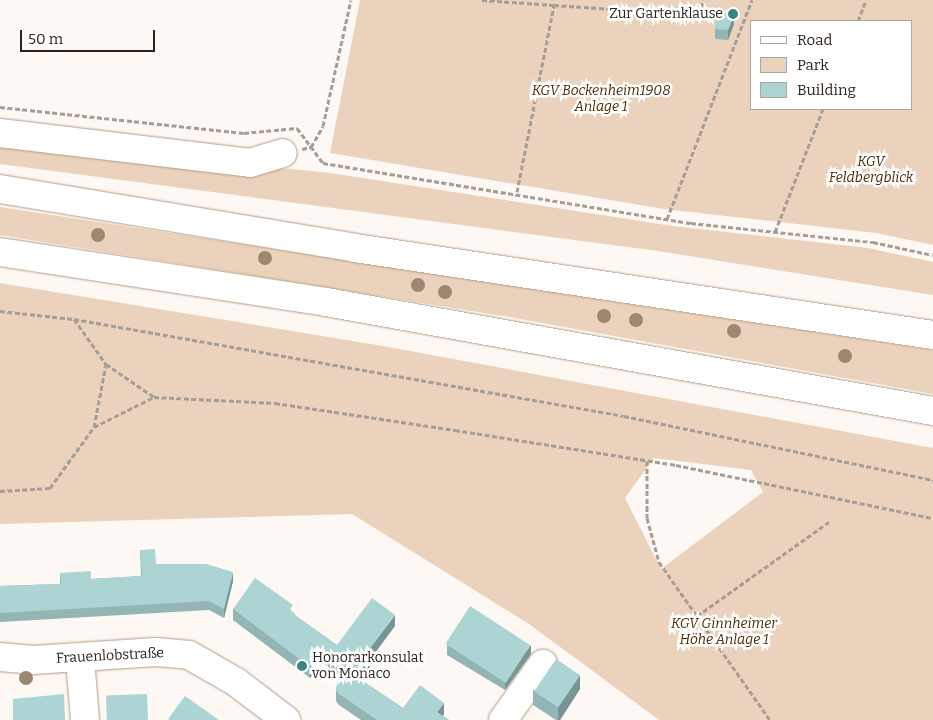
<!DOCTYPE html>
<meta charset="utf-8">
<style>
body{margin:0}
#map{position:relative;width:933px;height:720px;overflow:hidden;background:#fdf8f3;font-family:Bitter,serif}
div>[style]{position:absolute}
.green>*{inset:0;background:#ebd2bc}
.path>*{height:3px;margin-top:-1.5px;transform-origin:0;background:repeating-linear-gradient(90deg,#a59e98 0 5px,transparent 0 7.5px)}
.roads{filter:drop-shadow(0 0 1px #b39b85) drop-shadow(0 0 1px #b39b85)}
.minor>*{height:28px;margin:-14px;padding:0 14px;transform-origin:14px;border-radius:14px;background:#fff}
.highway>*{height:28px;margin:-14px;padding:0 14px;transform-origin:14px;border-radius:14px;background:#fff}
.trees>*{width:14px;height:14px;margin:-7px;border-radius:50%;background:#9b8871}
.wall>*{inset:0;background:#93b6b5}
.shaded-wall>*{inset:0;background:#789494}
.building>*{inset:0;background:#abd4d3;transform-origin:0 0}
.dots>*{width:14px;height:14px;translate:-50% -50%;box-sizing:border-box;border:2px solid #fff;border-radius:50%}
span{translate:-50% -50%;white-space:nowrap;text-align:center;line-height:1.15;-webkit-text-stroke:5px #fff;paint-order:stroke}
.poi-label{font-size:14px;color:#2d231b}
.right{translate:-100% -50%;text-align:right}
.left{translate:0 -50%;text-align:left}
.park-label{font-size:14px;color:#4b2c06;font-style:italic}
.street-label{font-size:14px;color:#2d231b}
.legend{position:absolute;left:750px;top:20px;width:162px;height:90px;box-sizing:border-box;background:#fff;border:1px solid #aba7a4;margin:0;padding:6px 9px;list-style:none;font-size:15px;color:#2d231b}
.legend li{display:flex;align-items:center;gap:10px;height:25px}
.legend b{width:25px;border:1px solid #aba7a4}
.scale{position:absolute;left:20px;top:30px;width:135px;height:22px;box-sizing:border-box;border:2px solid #2d231b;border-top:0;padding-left:6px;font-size:15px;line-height:18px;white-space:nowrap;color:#2d231b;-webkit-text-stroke:4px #fff;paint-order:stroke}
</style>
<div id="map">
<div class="green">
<div style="clip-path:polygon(evenodd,360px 0,933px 0,933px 245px,876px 233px,664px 209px,330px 153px,360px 0,752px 21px,912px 21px,912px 109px,752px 109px,752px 21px)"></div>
<div style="clip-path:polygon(0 139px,330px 173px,673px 226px,868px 248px,933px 262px,933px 295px,658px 251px,0 164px)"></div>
<div style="clip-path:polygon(0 207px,933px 350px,933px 394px,509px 317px,0 235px)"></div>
<div style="clip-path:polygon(evenodd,0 283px,383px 346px,933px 448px,933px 720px,659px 720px,529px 624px,352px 514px,0 524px,0 283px,654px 458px,751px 470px,763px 492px,661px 569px,625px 498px,654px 458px)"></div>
</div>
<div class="path">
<div style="left:482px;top:0;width:72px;rotate:4deg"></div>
<div style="left:858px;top:21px;width:22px;rotate:-69deg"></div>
<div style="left:0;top:107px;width:245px;rotate:6.1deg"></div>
<div style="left:244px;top:133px;width:53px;rotate:-5.4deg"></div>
<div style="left:297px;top:128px;width:44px;rotate:53.4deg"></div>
<div style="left:323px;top:163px;width:373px;rotate:9.3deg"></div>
<div style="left:691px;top:223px;width:183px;rotate:6deg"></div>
<div style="left:873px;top:242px;width:61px;rotate:12.2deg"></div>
<div style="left:302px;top:149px;width:9px;rotate:-13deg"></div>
<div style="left:311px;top:147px;width:24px;rotate:-60deg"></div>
<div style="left:323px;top:126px;width:129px;rotate:-77.5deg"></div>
<div style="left:517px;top:192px;width:191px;rotate:-78.8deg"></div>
<div style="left:554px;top:5px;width:147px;rotate:3.9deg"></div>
<div style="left:701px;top:15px;width:15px;rotate:-82deg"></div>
<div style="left:667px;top:219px;width:235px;rotate:-68.8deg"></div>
<div style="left:775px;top:232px;width:132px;rotate:-68.7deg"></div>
<div style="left:0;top:311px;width:74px;rotate:6.2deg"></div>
<div style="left:74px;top:319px;width:558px;rotate:10deg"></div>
<div style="left:624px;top:416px;width:316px;rotate:11.7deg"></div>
<div style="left:74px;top:319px;width:55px;rotate:54.6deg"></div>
<div style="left:106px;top:364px;width:58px;rotate:34.5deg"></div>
<div style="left:154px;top:397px;width:121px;rotate:2.8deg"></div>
<div style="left:275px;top:403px;width:182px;rotate:8.5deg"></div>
<div style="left:455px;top:430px;width:224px;rotate:9deg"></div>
<div style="left:676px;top:465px;width:262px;rotate:11.7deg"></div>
<div style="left:94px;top:427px;width:64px;rotate:-79.2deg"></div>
<div style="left:647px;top:461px;width:57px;rotate:90deg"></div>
<div style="left:647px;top:518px;width:46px;rotate:74.7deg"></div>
<div style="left:659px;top:562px;width:193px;rotate:54.9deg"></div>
<div style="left:0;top:491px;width:50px;rotate:-3.4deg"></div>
<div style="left:50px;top:488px;width:75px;rotate:-54.2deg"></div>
<div style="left:94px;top:427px;width:67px;rotate:-26.6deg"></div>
<div style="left:697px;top:616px;width:162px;rotate:-35.5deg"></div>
</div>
<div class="roads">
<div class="minor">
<div style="left:0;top:133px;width:252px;rotate:6.8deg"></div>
<div style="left:250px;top:163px;width:34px;rotate:-17deg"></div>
<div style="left:0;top:657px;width:33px;rotate:5deg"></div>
<div style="left:33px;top:660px;width:123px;rotate:-3.7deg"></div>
<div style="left:156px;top:652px;width:33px;rotate:5deg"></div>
<div style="left:189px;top:655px;width:54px;rotate:29.9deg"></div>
<div style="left:236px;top:682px;width:63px;rotate:37.2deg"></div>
<div style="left:80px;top:659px;width:61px;rotate:85.3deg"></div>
<div style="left:503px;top:720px;width:69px;rotate:-54.5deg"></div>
</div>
<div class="highway">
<div style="left:0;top:189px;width:360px;rotate:9.4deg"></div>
<div style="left:355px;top:248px;width:585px;rotate:8.56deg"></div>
<div style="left:0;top:252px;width:330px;rotate:8.7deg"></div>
<div style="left:326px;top:302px;width:617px;rotate:10.18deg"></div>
</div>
</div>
<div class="trees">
<div style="left:98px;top:235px"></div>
<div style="left:265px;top:258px"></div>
<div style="left:418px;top:285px"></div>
<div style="left:445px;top:292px"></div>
<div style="left:604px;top:316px"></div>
<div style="left:636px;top:320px"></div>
<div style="left:734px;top:331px"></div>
<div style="left:845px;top:356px"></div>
<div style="left:26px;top:678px"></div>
</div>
<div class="wall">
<div style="clip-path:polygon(715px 12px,734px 24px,728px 40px,715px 39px)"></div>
<div style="clip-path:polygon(140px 550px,156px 564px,233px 581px,224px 618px,209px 610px,0 622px,0 586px,60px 584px,60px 573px,91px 579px,141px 576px)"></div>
<div style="clip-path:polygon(233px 609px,293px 612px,296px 616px,337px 645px,395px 626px,370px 660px,371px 672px,361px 680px,403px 708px,444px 714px,443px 716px,449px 720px,361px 720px,339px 705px,336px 701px,336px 690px,339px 675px,322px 662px,310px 678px,233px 620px)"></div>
<div style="clip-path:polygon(447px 645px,531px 654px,505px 690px,447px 655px)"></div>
<div style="clip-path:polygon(580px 689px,560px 720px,556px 720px,533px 705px,533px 690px)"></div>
</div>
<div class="shaded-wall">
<div style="clip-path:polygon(734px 15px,734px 24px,728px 40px,728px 30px)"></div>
<div style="clip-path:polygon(233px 572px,233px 581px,224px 618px,224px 609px)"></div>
<div style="clip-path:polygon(395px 615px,395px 626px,367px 663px,371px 661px,371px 672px,354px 686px,354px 675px,366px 654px)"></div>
<div style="clip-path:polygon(531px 645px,531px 654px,505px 690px,505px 680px)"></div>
<div style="clip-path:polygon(322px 651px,322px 662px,310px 678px,310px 667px)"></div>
<div style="clip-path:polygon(580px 675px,580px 689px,560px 720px,558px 720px,558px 707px)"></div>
<div style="clip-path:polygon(444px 703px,444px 714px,440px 720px,437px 712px)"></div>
</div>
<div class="building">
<div style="clip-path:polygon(715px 12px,734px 15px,728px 30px,715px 29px)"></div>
<div style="clip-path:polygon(155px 549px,156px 564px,206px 564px,233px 572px,224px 609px,209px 601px,0 613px,0 586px,61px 584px,60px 573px,91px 571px,91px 579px,142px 576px,140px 550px)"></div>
<div style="clip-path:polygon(255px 578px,293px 605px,290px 609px,296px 616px,337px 645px,372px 598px,395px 615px,366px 654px,371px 661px,354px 675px,403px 708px,420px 685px,444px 703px,437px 712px,449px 720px,377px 720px,339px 694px,336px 690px,341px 665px,322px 651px,310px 667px,233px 609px)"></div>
<div style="left:470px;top:606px;width:72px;height:45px;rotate:33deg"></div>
<div style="left:556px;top:659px;width:29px;height:39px;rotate:34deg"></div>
<div style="clip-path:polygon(64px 694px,65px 720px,13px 720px,13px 699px)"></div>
<div style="left:147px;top:694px;width:26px;height:41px;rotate:88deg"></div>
<div style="clip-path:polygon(185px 696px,219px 720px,170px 720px,168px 719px)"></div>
</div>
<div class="dots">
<div style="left:733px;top:14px;background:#3c8484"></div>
<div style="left:302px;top:666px;background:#3c8484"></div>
</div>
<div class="poi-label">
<span class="right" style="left:723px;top:14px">Zur Gartenklause</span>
<span class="left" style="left:312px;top:666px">Honorarkonsulat<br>von Monaco</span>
</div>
<div class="park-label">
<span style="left:601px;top:99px">KGV Bockenheim1908<br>Anlage 1</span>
<span style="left:871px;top:170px">KGV<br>Feldbergblick</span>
<span style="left:724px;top:632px">KGV Ginnheimer<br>Höhe Anlage 1</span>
</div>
<div class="street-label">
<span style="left:110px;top:656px;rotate:-3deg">Frauenlobstraße</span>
</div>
<ul class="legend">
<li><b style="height:6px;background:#fff"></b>Road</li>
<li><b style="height:14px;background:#ebd2bc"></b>Park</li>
<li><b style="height:14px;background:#abd4d3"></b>Building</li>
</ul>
<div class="scale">50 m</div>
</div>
